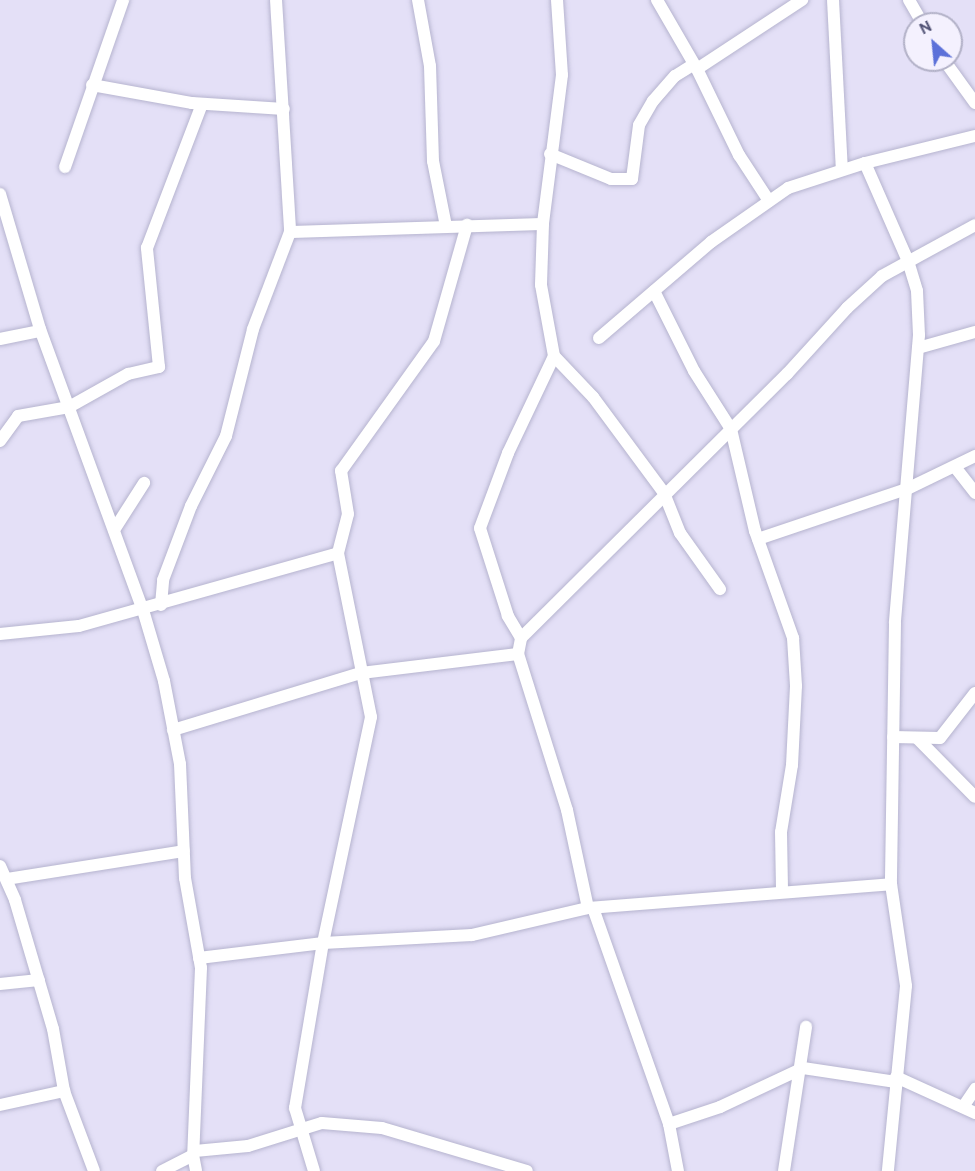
<!DOCTYPE html>
<style>
body{margin:0}
#map{position:relative;width:975px;height:1171px;overflow:hidden;background:#eeebfb;font-family:Cabin,sans-serif}
div>[style]{position:absolute}
.residential>*{inset:0;background:#e4e0f7}
.roads{filter:drop-shadow(0 0 2px #b6b4cf) drop-shadow(0 0 2px #b6b4cf)}
.street>*{height:12px;margin:-6px;padding:0 6px;transform-origin:6px;border-radius:6px;background:#fff}
span{translate:-50% -50%;white-space:nowrap;text-align:center;line-height:1.15;-webkit-text-stroke:4.5px #f4f1fe;paint-order:stroke}
.north{position:absolute;left:903px;top:12px;width:60px;height:60px;box-sizing:border-box;background:#f4f1fe;border:2px solid #b2b1c7;border-radius:50%;rotate:333deg;font-size:16px;font-weight:700;line-height:24px;text-align:center;color:#505174}
.north::after{content:'';display:block;margin:auto;width:21px;height:27px;background:#5c71d9;clip-path:polygon(50% 0,100% 100%,50% 72%,0 100%)}
</style>
<div id="map">
<div class="residential">
<div style="clip-path:polygon(evenodd,0 0,975px 0,975px 1171px,0 1171px,0 0,915px 24px,951px 24px,951px 60px,915px 60px,915px 24px)"></div>
</div>
<div class="roads">
<div class="street">
<div style="left:276px;top:0;width:232px;rotate:86.5deg"></div>
<div style="left:418px;top:0;width:67px;rotate:79.7deg"></div>
<div style="left:430px;top:66px;width:95px;rotate:88.2deg"></div>
<div style="left:433px;top:161px;width:66px;rotate:78.7deg"></div>
<div style="left:557px;top:0;width:75px;rotate:86.2deg"></div>
<div style="left:562px;top:75px;width:150px;rotate:97.3deg"></div>
<div style="left:543px;top:224px;width:61px;rotate:91.9deg"></div>
<div style="left:541px;top:285px;width:72px;rotate:79.6deg"></div>
<div style="left:554px;top:356px;width:57px;rotate:46.4deg"></div>
<div style="left:593px;top:397px;width:119px;rotate:53.5deg"></div>
<div style="left:664px;top:493px;width:43px;rotate:68.2deg"></div>
<div style="left:680px;top:533px;width:69px;rotate:54.5deg"></div>
<div style="left:657px;top:0;width:80px;rotate:59.9deg"></div>
<div style="left:697px;top:69px;width:96px;rotate:64deg"></div>
<div style="left:739px;top:155px;width:55px;rotate:56.9deg"></div>
<div style="left:833px;top:0;width:170px;rotate:87deg"></div>
<div style="left:909px;top:0;width:28px;rotate:60deg"></div>
<div style="left:944px;top:60px;width:53px;rotate:54.2deg"></div>
<div style="left:697px;top:69px;width:126px;rotate:-33.3deg"></div>
<div style="left:92px;top:85px;width:102px;rotate:10.2deg"></div>
<div style="left:192px;top:103px;width:92px;rotate:3.7deg"></div>
<div style="left:550px;top:154px;width:66px;rotate:22.3deg"></div>
<div style="left:611px;top:179px;width:21px"></div>
<div style="left:632px;top:179px;width:54px;rotate:-82.6deg"></div>
<div style="left:639px;top:125px;width:28px;rotate:-60deg"></div>
<div style="left:653px;top:101px;width:33px;rotate:-49deg"></div>
<div style="left:675px;top:76px;width:22px;rotate:-32deg"></div>
<div style="left:865px;top:163px;width:107px;rotate:66.3deg"></div>
<div style="left:908px;top:261px;width:31px;rotate:73deg"></div>
<div style="left:917px;top:291px;width:44px;rotate:87.4deg"></div>
<div style="left:919px;top:335px;width:289px;rotate:94.8deg"></div>
<div style="left:895px;top:623px;width:261px;rotate:90.9deg"></div>
<div style="left:891px;top:884px;width:103px;rotate:81.6deg"></div>
<div style="left:906px;top:986px;width:186px;rotate:95.6deg"></div>
<div style="left:65px;top:167px;width:177px;rotate:-70.8deg"></div>
<div style="left:0;top:194px;width:141px;rotate:73.5deg"></div>
<div style="left:40px;top:329px;width:299px;rotate:69.9deg"></div>
<div style="left:143px;top:610px;width:74px;rotate:73.5deg"></div>
<div style="left:164px;top:681px;width:85px;rotate:79.1deg"></div>
<div style="left:180px;top:764px;width:114px;rotate:87.5deg"></div>
<div style="left:185px;top:878px;width:91px;rotate:79.9deg"></div>
<div style="left:201px;top:968px;width:187px;rotate:92.4deg"></div>
<div style="left:193px;top:1155px;width:16px;rotate:79deg"></div>
<div style="left:654px;top:291px;width:89px;rotate:63.4deg"></div>
<div style="left:694px;top:371px;width:69px;rotate:57.5deg"></div>
<div style="left:731px;top:429px;width:105px;rotate:76.8deg"></div>
<div style="left:755px;top:531px;width:114px;rotate:70.4deg"></div>
<div style="left:793px;top:638px;width:48px;rotate:86.4deg"></div>
<div style="left:796px;top:686px;width:79px;rotate:92.9deg"></div>
<div style="left:792px;top:765px;width:68px;rotate:99.3deg"></div>
<div style="left:781px;top:832px;width:60px;rotate:89deg"></div>
<div style="left:599px;top:338px;width:148px;rotate:-40.6deg"></div>
<div style="left:711px;top:242px;width:94px;rotate:-35deg"></div>
<div style="left:788px;top:188px;width:81px;rotate:-18deg"></div>
<div style="left:865px;top:163px;width:113px;rotate:-13.8deg"></div>
<div style="left:0;top:339px;width:41px;rotate:-11.3deg"></div>
<div style="left:918px;top:348px;width:59px;rotate:-15.7deg"></div>
<div style="left:0;top:441px;width:31px;rotate:-54deg"></div>
<div style="left:18px;top:416px;width:52px;rotate:-10deg"></div>
<div style="left:69px;top:407px;width:68px;rotate:-29.2deg"></div>
<div style="left:128px;top:374px;width:32px;rotate:-13deg"></div>
<div style="left:159px;top:367px;width:120px;rotate:-95.8deg"></div>
<div style="left:147px;top:248px;width:154px;rotate:-69.1deg"></div>
<div style="left:955px;top:467px;width:33px;rotate:52deg"></div>
<div style="left:114px;top:530px;width:56px;rotate:-57.4deg"></div>
<div style="left:758px;top:539px;width:157px;rotate:-18.6deg"></div>
<div style="left:907px;top:489px;width:76px;rotate:-25.9deg"></div>
<div style="left:161px;top:605px;width:25px;rotate:-85deg"></div>
<div style="left:163px;top:580px;width:79px;rotate:-69.3deg"></div>
<div style="left:191px;top:506px;width:78px;rotate:-63.4deg"></div>
<div style="left:226px;top:436px;width:110px;rotate:-75.8deg"></div>
<div style="left:253px;top:329px;width:104px;rotate:-69.1deg"></div>
<div style="left:290px;top:232px;width:253px;rotate:-1.8deg"></div>
<div style="left:0;top:634px;width:79px;rotate:-5.8deg"></div>
<div style="left:79px;top:626px;width:269px;rotate:-15.7deg"></div>
<div style="left:338px;top:553px;width:40px;rotate:-75.6deg"></div>
<div style="left:348px;top:514px;width:44px;rotate:-99.2deg"></div>
<div style="left:341px;top:471px;width:160px;rotate:-54.4deg"></div>
<div style="left:434px;top:341px;width:121px;rotate:-74.1deg"></div>
<div style="left:521px;top:638px;width:26px;rotate:-121deg"></div>
<div style="left:508px;top:616px;width:92px;rotate:-107.7deg"></div>
<div style="left:480px;top:528px;width:80px;rotate:-69.5deg"></div>
<div style="left:508px;top:453px;width:107px;rotate:-64.6deg"></div>
<div style="left:173px;top:730px;width:196px;rotate:-16.9deg"></div>
<div style="left:361px;top:673px;width:158px;rotate:-6.9deg"></div>
<div style="left:893px;top:737px;width:47px;rotate:1.2deg"></div>
<div style="left:940px;top:738px;width:57px;rotate:-52.1deg"></div>
<div style="left:918px;top:739px;width:81px;rotate:45.5deg"></div>
<div style="left:0;top:866px;width:37px;rotate:66deg"></div>
<div style="left:15px;top:900px;width:134px;rotate:73.6deg"></div>
<div style="left:53px;top:1029px;width:63px;rotate:79.9deg"></div>
<div style="left:64px;top:1091px;width:85px;rotate:69.4deg"></div>
<div style="left:7px;top:879px;width:179px;rotate:-9deg"></div>
<div style="left:588px;top:908px;width:100px;rotate:-102.1deg"></div>
<div style="left:567px;top:810px;width:164px;rotate:-107.4deg"></div>
<div style="left:518px;top:654px;width:16px;rotate:-79deg"></div>
<div style="left:521px;top:638px;width:375px;rotate:-44.8deg"></div>
<div style="left:787px;top:374px;width:89px;rotate:-47.7deg"></div>
<div style="left:847px;top:308px;width:47px;rotate:-42.4deg"></div>
<div style="left:882px;top:276px;width:106px;rotate:-28.7deg"></div>
<div style="left:593px;top:908px;width:229px;rotate:70.6deg"></div>
<div style="left:669px;top:1124px;width:48px;rotate:79.2deg"></div>
<div style="left:199px;top:958px;width:125px;rotate:-6.9deg"></div>
<div style="left:323px;top:943px;width:149px;rotate:-3.1deg"></div>
<div style="left:472px;top:935px;width:119px;rotate:-13.1deg"></div>
<div style="left:588px;top:908px;width:304px;rotate:-4.5deg"></div>
<div style="left:0;top:984px;width:39px;rotate:-6deg"></div>
<div style="left:896px;top:1077px;width:87px;rotate:24.5deg"></div>
<div style="left:0;top:1105px;width:66px;rotate:-12.3deg"></div>
<div style="left:963px;top:1107px;width:22px;rotate:-56deg"></div>
<div style="left:669px;top:1124px;width:54px;rotate:-18.4deg"></div>
<div style="left:720px;top:1107px;width:92px;rotate:-25.2deg"></div>
<div style="left:803px;top:1068px;width:94px;rotate:8.6deg"></div>
<div style="left:195px;top:1151px;width:53px;rotate:-5.4deg"></div>
<div style="left:248px;top:1146px;width:77px;rotate:-17.3deg"></div>
<div style="left:322px;top:1123px;width:60px;rotate:4.8deg"></div>
<div style="left:382px;top:1128px;width:151px;rotate:16.5deg"></div>
<div style="left:162px;top:1171px;width:35px;rotate:-27deg"></div>
<div style="left:314px;top:1171px;width:66px;rotate:-106.8deg"></div>
<div style="left:295px;top:1108px;width:167px;rotate:-80.4deg"></div>
<div style="left:323px;top:943px;width:231px;rotate:-78deg"></div>
<div style="left:371px;top:717px;width:167px;rotate:-101.4deg"></div>
<div style="left:784px;top:1171px;width:146px;rotate:-81.3deg"></div>
</div>
</div>
<div class="north">N</div>
</div>
